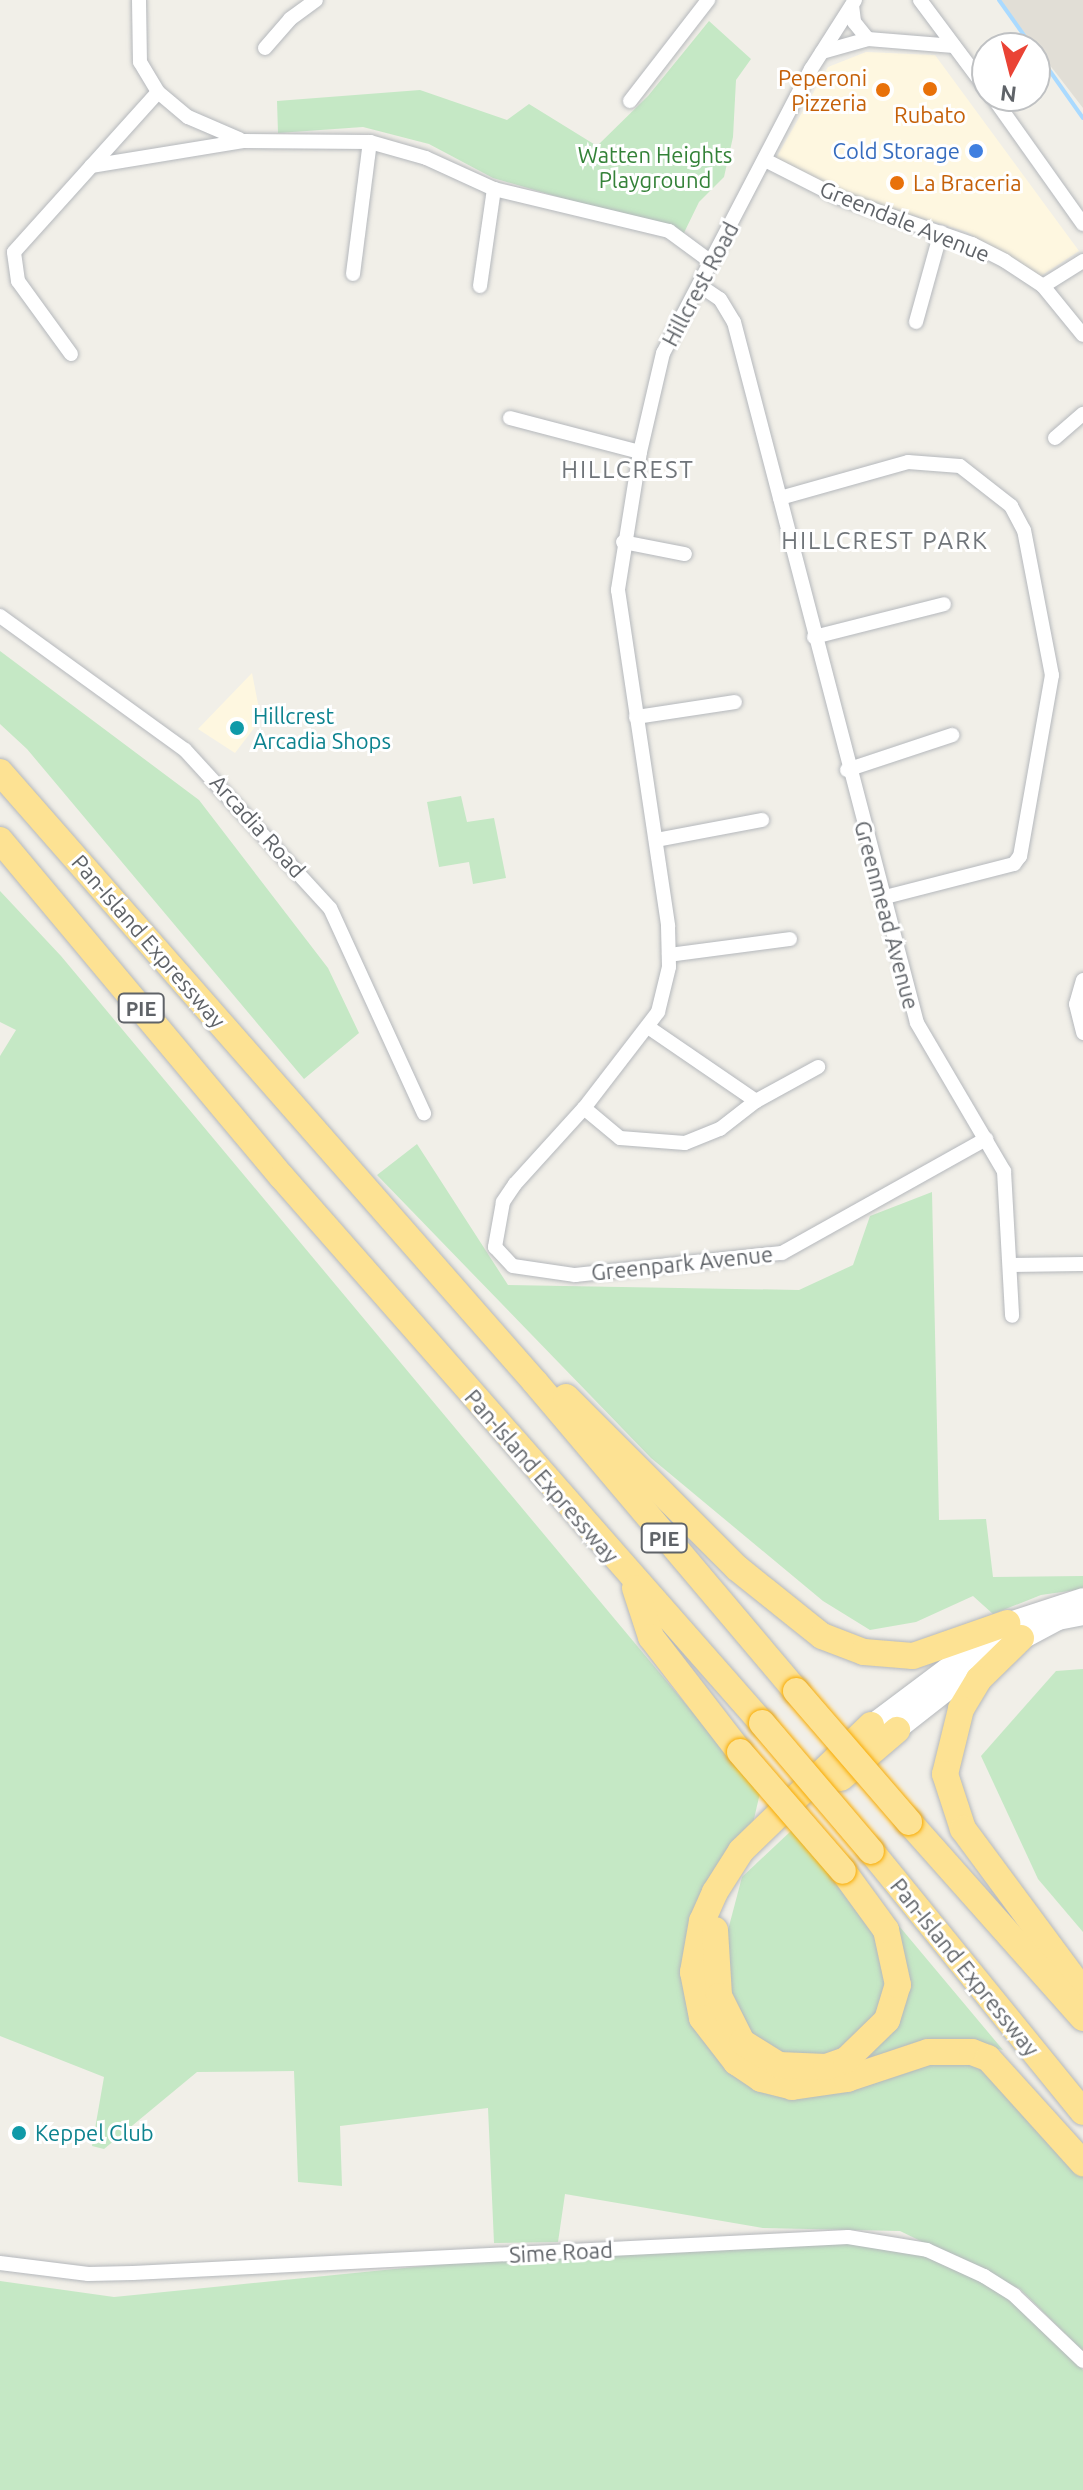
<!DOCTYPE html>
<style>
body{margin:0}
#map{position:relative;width:1083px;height:2490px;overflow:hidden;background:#f1efe8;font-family:Ubuntu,sans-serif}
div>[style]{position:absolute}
.commercial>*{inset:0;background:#fef7e0}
.education>*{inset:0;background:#e1ded6}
.green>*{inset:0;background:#c5e8c5}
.stream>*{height:4px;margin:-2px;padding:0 2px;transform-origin:2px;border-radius:2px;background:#aadaff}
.roads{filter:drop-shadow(0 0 2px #b5b8bc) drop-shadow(0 0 2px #b5b8bc)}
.street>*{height:14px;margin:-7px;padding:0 7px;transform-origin:7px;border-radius:7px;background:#fff}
.secondary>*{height:20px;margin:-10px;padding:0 10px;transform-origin:10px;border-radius:10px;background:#fff}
.highway>*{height:26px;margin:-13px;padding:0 13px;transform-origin:13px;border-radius:13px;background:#fde293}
.bridges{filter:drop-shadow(0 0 2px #f9ab00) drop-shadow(0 0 2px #f9ab00)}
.highway-bridge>*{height:26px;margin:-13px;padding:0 13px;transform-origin:13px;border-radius:13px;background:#fde293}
.dots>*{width:22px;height:22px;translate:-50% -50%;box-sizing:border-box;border:4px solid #fff;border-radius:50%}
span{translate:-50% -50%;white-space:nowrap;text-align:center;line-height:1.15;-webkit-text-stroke:6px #fff;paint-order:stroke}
.shield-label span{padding:2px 6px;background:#fff;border:2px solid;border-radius:6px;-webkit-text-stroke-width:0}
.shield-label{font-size:20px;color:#5f6368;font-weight:700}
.food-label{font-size:22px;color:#c56008}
.right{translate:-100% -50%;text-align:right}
.left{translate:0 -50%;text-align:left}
.shop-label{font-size:22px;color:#366cbe}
.park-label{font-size:22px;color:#348238}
.street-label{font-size:22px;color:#5f6368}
.culture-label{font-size:22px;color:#0d838f}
.neighbourhood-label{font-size:24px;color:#70757a;letter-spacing:2px}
.north{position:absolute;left:971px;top:32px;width:80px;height:80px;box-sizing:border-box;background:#fff;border:2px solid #bfc1c3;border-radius:50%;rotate:187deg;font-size:22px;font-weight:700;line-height:32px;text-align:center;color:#5f6368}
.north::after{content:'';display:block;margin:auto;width:28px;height:36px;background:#ea4335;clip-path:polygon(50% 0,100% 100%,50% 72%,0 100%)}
</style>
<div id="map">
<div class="commercial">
<div style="clip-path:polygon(866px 52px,935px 55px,1079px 251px,1038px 278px,967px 232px,838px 192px,776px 158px,828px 67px)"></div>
<div style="clip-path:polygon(252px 673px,261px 719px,235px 753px,198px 729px)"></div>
</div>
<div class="education">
<div style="clip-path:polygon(998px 0,1083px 0,1083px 108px,1056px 73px)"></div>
</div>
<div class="green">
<div style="clip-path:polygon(709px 21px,751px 59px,736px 80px,733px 137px,724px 177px,699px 202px,681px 239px,651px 224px,493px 178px,429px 144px,363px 127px,278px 133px,277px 101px,420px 90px,507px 120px,529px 104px,597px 146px,648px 96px)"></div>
<div style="clip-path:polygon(0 651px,199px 800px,328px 968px,359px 1033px,304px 1079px,27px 749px,0 724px)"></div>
<div style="clip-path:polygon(461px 796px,467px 822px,494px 818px,506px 878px,473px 884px,469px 862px,439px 867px,427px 802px)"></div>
<div style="clip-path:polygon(0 891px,61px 956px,760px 1793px,750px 1836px,693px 1959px,768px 2075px,965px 2044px,1083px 2159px,1083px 2351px,1020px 2289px,900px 2231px,763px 2228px,565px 2194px,558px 2242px,494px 2243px,488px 2108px,340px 2126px,342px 2186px,298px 2182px,294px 2071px,197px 2072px,104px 2149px,92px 2146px,104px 2077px,0 2036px,0 1056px,16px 1030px,0 1022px)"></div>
<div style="clip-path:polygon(417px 1144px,508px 1285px,799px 1290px,853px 1265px,870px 1216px,932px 1192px,939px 1520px,986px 1519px,993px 1577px,1083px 1576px,1083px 1589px,1041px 1595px,993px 1614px,973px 1596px,916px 1622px,870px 1630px,823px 1601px,651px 1458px,377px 1175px)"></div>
<div style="clip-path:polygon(1083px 1669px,1083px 1932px,1038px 1879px,981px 1756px,1056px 1671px)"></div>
<div style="clip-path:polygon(792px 1830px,866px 1914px,889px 1976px,878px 2012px,849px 2047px,804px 2060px,754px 2043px,729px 2000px,723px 1949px,742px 1877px)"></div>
<div style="clip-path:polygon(884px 1908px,1003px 2050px,980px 2045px,850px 2063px,886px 2034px)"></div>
<div style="clip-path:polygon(867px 2240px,925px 2254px,982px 2281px,1009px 2299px,1083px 2370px,1083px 2490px,0 2490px,0 2281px,114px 2297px,514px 2257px)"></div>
</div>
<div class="stream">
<div style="left:999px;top:0;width:59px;rotate:54.7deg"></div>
<div style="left:1035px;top:50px;width:83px;rotate:54.8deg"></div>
</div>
<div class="roads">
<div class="street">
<div style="left:139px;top:0;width:62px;rotate:89.1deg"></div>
<div style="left:140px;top:62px;width:35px;rotate:59deg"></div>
<div style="left:158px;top:92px;width:39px;rotate:40deg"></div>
<div style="left:188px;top:117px;width:56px;rotate:23.3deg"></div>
<div style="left:855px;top:0;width:82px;rotate:122.5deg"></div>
<div style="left:811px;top:69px;width:320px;rotate:117.5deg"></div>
<div style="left:663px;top:353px;width:102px;rotate:103.1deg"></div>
<div style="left:640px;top:452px;width:140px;rotate:99.1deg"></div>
<div style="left:618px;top:590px;width:340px;rotate:81.5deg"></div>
<div style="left:668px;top:926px;width:41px;rotate:88.6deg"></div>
<div style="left:669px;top:967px;width:46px;rotate:103.7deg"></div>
<div style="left:658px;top:1012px;width:121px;rotate:127.6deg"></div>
<div style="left:584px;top:1108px;width:103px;rotate:132.2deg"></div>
<div style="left:515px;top:1184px;width:22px;rotate:124deg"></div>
<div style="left:503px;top:1202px;width:46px;rotate:100.1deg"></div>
<div style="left:495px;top:1247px;width:26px;rotate:47deg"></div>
<div style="left:513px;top:1266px;width:63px;rotate:8.3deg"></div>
<div style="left:575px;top:1275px;width:208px;rotate:-6.1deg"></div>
<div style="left:782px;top:1253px;width:234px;rotate:-29.2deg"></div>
<div style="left:920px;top:0;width:112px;rotate:53.3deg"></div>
<div style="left:852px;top:5px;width:17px;rotate:83deg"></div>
<div style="left:854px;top:22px;width:22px;rotate:51deg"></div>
<div style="left:265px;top:48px;width:38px;rotate:-49deg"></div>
<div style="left:290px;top:19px;width:32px;rotate:-36deg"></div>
<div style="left:822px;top:52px;width:48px;rotate:-15.8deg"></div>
<div style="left:868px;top:39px;width:86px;rotate:4.7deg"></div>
<div style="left:992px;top:96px;width:157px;rotate:54.6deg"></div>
<div style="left:630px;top:101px;width:128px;rotate:-52.3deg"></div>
<div style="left:765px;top:160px;width:84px;rotate:26.9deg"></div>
<div style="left:840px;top:198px;width:140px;rotate:19.2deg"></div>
<div style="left:972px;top:244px;width:37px;rotate:27deg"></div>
<div style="left:1005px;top:261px;width:45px;rotate:33.3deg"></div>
<div style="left:1043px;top:286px;width:63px;rotate:50.8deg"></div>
<div style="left:91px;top:166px;width:154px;rotate:-9.3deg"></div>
<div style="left:243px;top:141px;width:127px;rotate:0.5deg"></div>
<div style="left:370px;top:142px;width:58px;rotate:15.9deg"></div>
<div style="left:426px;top:158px;width:75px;rotate:24.5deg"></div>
<div style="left:494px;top:189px;width:180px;rotate:13.5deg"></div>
<div style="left:669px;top:231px;width:52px;rotate:36.4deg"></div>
<div style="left:353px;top:274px;width:133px;rotate:-82.7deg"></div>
<div style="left:699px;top:285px;width:25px;rotate:34deg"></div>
<div style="left:720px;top:299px;width:27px;rotate:59deg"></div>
<div style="left:734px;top:322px;width:724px;rotate:75.37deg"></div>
<div style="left:917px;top:1023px;width:172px;rotate:59.6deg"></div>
<div style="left:1004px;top:1171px;width:145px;rotate:86.8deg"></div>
<div style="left:480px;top:286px;width:98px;rotate:-81.8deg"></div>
<div style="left:1043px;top:286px;width:47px;rotate:-32deg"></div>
<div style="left:916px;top:322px;width:93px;rotate:-74.5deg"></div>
<div style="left:71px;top:354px;width:90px;rotate:-126deg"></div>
<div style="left:18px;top:281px;width:29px;rotate:-98deg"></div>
<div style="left:14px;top:252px;width:215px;rotate:-48deg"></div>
<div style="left:510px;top:418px;width:134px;rotate:14.7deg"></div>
<div style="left:1055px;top:438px;width:37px;rotate:-41deg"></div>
<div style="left:780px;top:498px;width:133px;rotate:-15.7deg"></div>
<div style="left:908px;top:462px;width:52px;rotate:4.4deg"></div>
<div style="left:960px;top:466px;width:65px;rotate:38.1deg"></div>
<div style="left:1011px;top:506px;width:27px;rotate:62deg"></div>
<div style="left:1024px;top:530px;width:148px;rotate:79.1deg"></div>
<div style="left:1052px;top:675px;width:184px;rotate:100deg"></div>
<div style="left:1020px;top:856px;width:10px;rotate:127deg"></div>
<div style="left:1014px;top:864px;width:136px;rotate:165.6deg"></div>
<div style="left:623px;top:542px;width:63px;rotate:11deg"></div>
<div style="left:0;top:616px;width:228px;rotate:35.9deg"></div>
<div style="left:185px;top:750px;width:214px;rotate:47.5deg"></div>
<div style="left:330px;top:908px;width:226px;rotate:65.4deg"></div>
<div style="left:814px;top:637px;width:134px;rotate:-14.2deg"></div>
<div style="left:636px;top:717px;width:100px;rotate:-8.6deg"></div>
<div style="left:847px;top:770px;width:111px;rotate:-18.4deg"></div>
<div style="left:656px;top:840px;width:108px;rotate:-10.7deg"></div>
<div style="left:669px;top:955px;width:122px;rotate:-7.5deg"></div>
<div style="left:1083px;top:980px;width:25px;rotate:106deg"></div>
<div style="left:1076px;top:1004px;width:30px;rotate:76deg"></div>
<div style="left:648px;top:1027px;width:131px;rotate:34.4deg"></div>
<div style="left:584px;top:1108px;width:47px;rotate:39.8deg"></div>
<div style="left:620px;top:1138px;width:65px;rotate:4.4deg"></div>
<div style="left:685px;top:1143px;width:38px;rotate:-22deg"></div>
<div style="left:720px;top:1129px;width:46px;rotate:-37.9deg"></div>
<div style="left:756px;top:1101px;width:71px;rotate:-28.7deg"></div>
<div style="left:1011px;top:1265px;width:72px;rotate:-0.8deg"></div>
<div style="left:0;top:2263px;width:89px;rotate:7.1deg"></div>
<div style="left:88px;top:2274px;width:45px;rotate:-1.3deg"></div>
<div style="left:133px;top:2273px;width:716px;rotate:-2.88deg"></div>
<div style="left:848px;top:2237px;width:80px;rotate:9.3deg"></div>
<div style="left:927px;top:2250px;width:63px;rotate:24.5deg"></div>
<div style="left:984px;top:2276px;width:36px;rotate:32deg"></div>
<div style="left:1014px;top:2295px;width:95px;rotate:43.7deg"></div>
</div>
<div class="secondary">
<div style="left:1083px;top:1598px;width:80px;rotate:161.8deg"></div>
<div style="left:1007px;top:1623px;width:170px;rotate:143.1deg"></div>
<div style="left:871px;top:1725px;width:26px;rotate:11deg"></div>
<div style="left:897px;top:1730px;width:120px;rotate:-38.2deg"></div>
<div style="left:991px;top:1656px;width:76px;rotate:-28.2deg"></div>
<div style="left:1058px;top:1620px;width:25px;rotate:-11deg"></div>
</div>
<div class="highway">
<div style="left:0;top:772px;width:811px;rotate:48.75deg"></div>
<div style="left:535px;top:1382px;width:404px;rotate:49.8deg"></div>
<div style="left:0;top:840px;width:439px;rotate:50.1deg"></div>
<div style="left:282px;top:1177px;width:727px;rotate:48.68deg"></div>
<div style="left:566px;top:1397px;width:242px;rotate:45deg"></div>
<div style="left:737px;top:1568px;width:109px;rotate:38.7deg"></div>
<div style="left:822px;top:1636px;width:45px;rotate:20.9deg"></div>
<div style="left:864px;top:1652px;width:49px;rotate:4.7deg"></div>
<div style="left:913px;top:1656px;width:100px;rotate:-19.3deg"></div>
<div style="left:635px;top:1588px;width:52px;rotate:71.9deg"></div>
<div style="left:651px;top:1637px;width:145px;rotate:52.3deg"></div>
<div style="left:1021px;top:1638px;width:59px;rotate:135.7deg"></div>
<div style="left:979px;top:1679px;width:35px;rotate:121deg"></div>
<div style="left:961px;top:1709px;width:67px;rotate:103.8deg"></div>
<div style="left:945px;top:1774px;width:58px;rotate:71.9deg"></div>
<div style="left:963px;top:1829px;width:202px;rotate:53.5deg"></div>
<div style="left:871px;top:1725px;width:181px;rotate:135.9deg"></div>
<div style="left:741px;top:1851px;width:49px;rotate:122.4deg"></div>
<div style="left:715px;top:1892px;width:32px;rotate:114deg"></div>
<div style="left:702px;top:1921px;width:52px;rotate:100deg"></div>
<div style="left:693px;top:1972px;width:47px;rotate:78.9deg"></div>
<div style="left:702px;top:2018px;width:56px;rotate:52.3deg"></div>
<div style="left:736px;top:2062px;width:30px;rotate:34deg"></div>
<div style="left:761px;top:2079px;width:32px;rotate:14deg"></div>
<div style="left:792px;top:2087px;width:56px;rotate:-8.3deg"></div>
<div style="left:847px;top:2079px;width:85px;rotate:-18.4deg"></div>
<div style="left:928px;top:2052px;width:44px"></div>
<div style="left:972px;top:2052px;width:17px;rotate:21deg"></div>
<div style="left:988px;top:2058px;width:142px;rotate:47.9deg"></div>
<div style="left:841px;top:1778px;width:74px;rotate:-40.6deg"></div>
<div style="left:909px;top:1822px;width:262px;rotate:48.4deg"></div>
<div style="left:871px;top:1851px;width:336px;rotate:50.9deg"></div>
<div style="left:715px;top:1930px;width:66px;rotate:86.5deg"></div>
<div style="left:719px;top:1996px;width:51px;rotate:63.4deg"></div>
<div style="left:742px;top:2042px;width:44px;rotate:31.9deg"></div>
<div style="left:779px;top:2065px;width:47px;rotate:2.4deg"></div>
<div style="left:826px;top:2067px;width:21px;rotate:-19deg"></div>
<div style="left:846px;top:2060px;width:57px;rotate:-44.3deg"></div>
<div style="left:887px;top:2020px;width:37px;rotate:-73deg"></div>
<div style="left:898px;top:1985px;width:56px;rotate:-102.3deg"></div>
<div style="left:886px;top:1930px;width:73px;rotate:-126.1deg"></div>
</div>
</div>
<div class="bridges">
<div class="highway-bridge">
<div style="left:796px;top:1691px;width:173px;rotate:49.2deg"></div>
<div style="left:762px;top:1723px;width:168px;rotate:49.6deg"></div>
<div style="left:740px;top:1752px;width:157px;rotate:49.1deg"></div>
</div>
</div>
<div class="dots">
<div style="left:930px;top:89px;background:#e8710a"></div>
<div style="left:883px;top:90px;background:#e8710a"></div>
<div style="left:976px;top:151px;background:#3f7fe0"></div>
<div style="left:897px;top:183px;background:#e8710a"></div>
<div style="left:237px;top:728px;background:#0f9aa8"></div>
<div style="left:19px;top:2133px;background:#0f9aa8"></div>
</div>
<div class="shield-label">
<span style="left:141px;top:1008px">PIE</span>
<span style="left:664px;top:1538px">PIE</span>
</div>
<div class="food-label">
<span class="right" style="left:867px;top:90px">Peperoni<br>Pizzeria</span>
<span style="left:930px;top:115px">Rubato</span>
<span class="left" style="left:913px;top:183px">La Braceria</span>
</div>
<div class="shop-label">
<span class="right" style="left:960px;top:151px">Cold Storage</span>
</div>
<div class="park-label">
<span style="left:655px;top:167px">Watten Heights<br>Playground</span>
</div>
<div class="street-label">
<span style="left:905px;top:221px;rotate:22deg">Greendale Avenue</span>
<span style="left:700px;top:284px;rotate:-62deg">Hillcrest Road</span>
<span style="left:258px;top:826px;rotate:48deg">Arcadia Road</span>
<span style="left:887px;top:915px;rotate:75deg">Greenmead Avenue</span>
<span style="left:149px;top:941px;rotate:49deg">Pan-Island Expressway</span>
<span style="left:682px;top:1263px;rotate:-6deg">Greenpark Avenue</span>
<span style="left:542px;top:1476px;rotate:49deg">Pan-Island Expressway</span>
<span style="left:965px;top:1967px;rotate:51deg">Pan-Island Expressway</span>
<span style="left:561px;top:2252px;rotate:-3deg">Sime Road</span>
</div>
<div class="culture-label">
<span class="left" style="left:253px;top:728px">Hillcrest<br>Arcadia Shops</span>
<span class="left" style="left:35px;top:2133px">Keppel Club</span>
</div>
<div class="neighbourhood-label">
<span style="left:628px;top:470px">HILLCREST</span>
<span style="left:885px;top:541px">HILLCREST PARK</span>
</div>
<div class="north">N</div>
</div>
